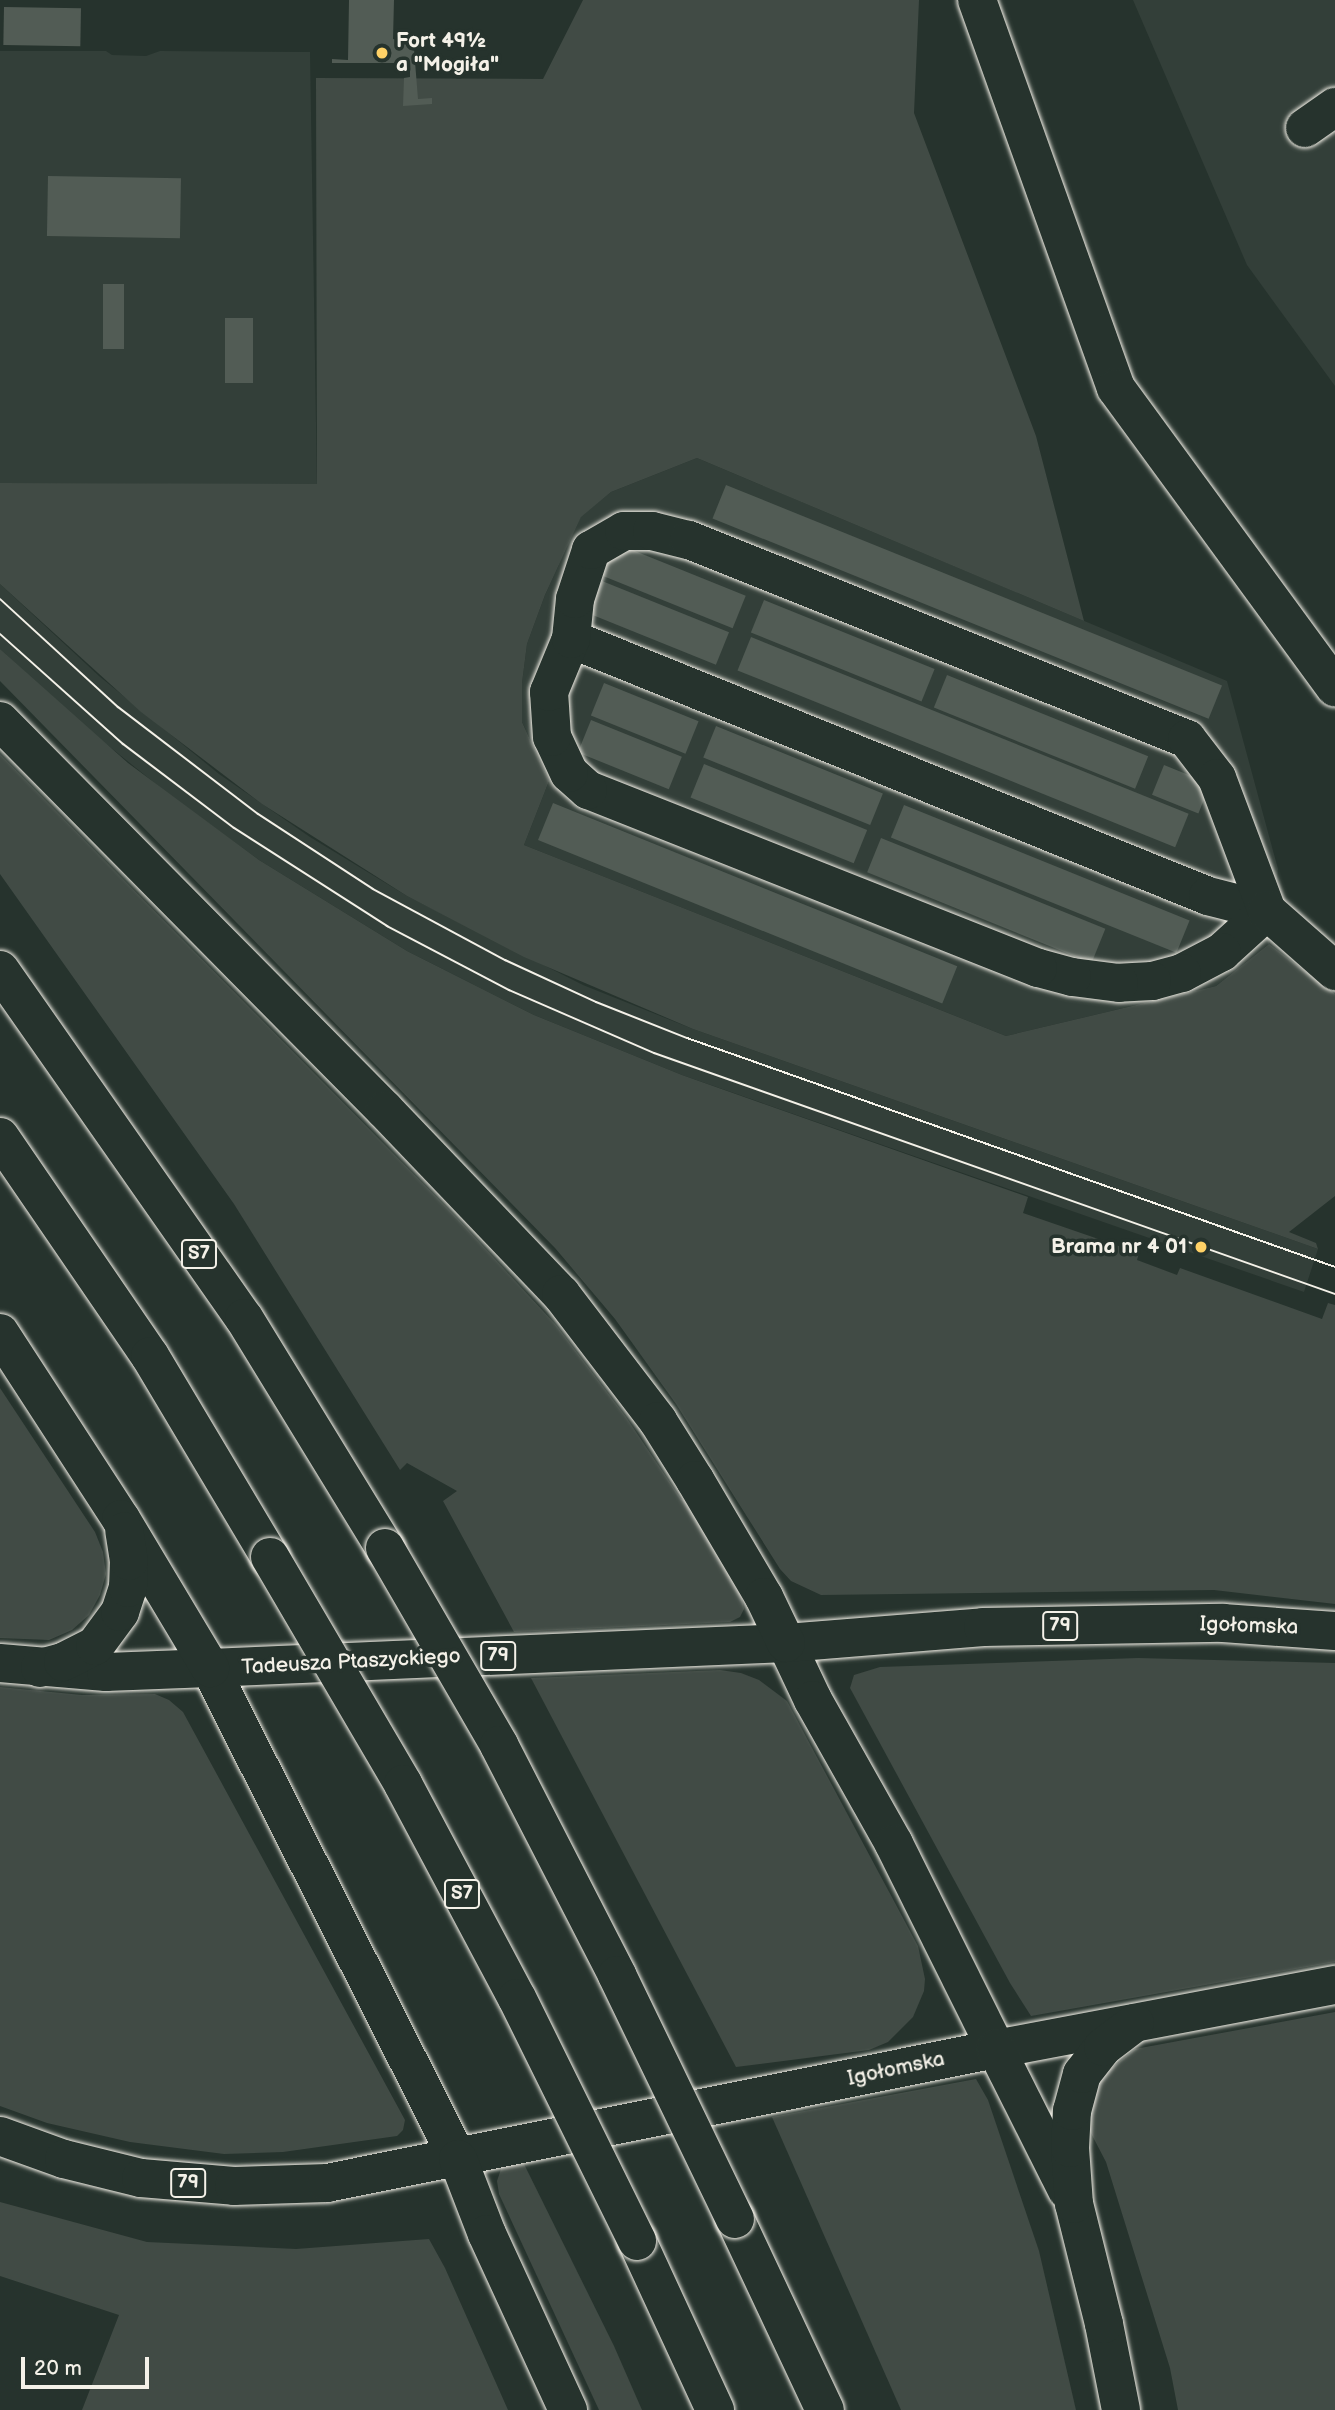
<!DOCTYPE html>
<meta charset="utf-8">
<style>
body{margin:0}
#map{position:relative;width:1335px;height:2410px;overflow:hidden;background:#26332d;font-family:"Balsamiq Sans",sans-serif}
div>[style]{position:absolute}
.built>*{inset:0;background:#333f39}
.green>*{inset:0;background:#414b45}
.building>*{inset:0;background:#525c55;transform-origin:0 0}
.roads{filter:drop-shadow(0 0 2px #f4f1e8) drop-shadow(0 0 2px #f4f1e8)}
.minor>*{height:38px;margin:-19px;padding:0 19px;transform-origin:19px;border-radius:19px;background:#26332d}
.major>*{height:38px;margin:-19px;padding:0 19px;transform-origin:19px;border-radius:19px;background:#26332d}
.highway>*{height:38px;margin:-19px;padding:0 19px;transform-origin:19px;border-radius:19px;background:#26332d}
.tram>*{height:2px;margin:-1px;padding:0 1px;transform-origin:1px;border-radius:1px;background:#f4f1e8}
.bridges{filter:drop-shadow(0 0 2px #f4f1e8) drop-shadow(0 0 2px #f4f1e8)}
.highway-bridge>*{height:38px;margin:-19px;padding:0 19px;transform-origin:19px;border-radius:19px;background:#26332d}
.dots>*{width:19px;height:19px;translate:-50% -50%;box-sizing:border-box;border:4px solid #26332d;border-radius:50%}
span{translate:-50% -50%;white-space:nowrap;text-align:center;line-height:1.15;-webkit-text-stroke:7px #26332d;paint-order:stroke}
.shield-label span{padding:2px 5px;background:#26332d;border:2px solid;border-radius:5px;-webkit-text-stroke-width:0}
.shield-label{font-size:19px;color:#f4f1e8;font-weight:700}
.poi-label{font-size:21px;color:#f4f1e8;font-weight:700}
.left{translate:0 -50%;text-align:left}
.right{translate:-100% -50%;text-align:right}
.street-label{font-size:21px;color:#f4f1e8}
.scale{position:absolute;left:21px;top:2357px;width:128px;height:32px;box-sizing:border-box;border:4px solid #f4f1e8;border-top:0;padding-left:9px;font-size:21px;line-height:24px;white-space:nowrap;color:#f4f1e8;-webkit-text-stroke:5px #26332d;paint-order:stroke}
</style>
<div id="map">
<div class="built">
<div style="clip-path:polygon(1133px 0,1335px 0,1335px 386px,1247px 265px)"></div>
<div style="clip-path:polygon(0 51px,106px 51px,112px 55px,146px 56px,160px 51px,310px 52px,317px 485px,0 483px)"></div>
<div style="clip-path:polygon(697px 458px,1227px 681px,1278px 869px,1269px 944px,1216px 986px,1006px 1036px,524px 845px,549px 781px,522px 722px,522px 683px,527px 644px,545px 595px,581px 516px,611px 492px)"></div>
<div style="clip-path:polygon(0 584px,99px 676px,219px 774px,310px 837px,407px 896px,583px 985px,693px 1029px,1318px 1249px,1304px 1292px,682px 1075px,534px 1015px,407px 951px,259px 860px,167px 793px,79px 722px,0 649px)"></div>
</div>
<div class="green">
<div style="clip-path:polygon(583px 0,919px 0,914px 113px,1036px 436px,1084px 621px,697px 458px,611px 492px,581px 517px,545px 595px,527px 644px,522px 683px,522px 722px,549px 781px,524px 845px,1006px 1036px,1216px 986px,1269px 944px,1335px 994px,1335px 1196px,1289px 1232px,1316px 1243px,1318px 1249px,693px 1029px,524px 957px,407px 896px,262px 804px,141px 712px,0 584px,0 483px,317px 484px,316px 78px,543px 79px)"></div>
<div style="clip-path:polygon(0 649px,128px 763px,259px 860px,407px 951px,534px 1015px,682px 1075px,1028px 1197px,1023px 1213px,1139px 1253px,1137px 1260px,1177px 1275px,1180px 1268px,1322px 1319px,1328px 1303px,1335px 1305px,1335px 1604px,1214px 1590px,821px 1595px,791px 1581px,780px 1569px,676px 1404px,615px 1319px,555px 1248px,0 681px)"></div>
<div style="clip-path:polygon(0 754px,457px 1218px,556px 1325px,626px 1417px,681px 1499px,687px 1501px,740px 1590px,744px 1609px,740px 1617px,730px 1622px,514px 1632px,443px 1501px,457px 1491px,407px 1463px,400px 1470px,234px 1204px,0 874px)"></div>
<div style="clip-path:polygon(0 1388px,95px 1532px,103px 1552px,106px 1574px,100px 1595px,89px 1615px,72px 1630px,49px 1640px,0 1638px)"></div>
<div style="clip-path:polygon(1138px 1658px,1335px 1663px,1335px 1962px,1031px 2016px,1010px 1983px,850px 1688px,854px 1675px,880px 1667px)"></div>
<div style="clip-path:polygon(720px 1670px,741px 1673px,759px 1680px,787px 1701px,918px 1946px,925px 1979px,924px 1991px,913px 2017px,888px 2042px,869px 2050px,736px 2067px,531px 1678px)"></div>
<div style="clip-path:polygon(0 1687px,82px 1695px,155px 1694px,169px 1700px,183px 1712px,405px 2120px,403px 2130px,397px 2136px,283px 2152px,224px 2154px,130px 2142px,47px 2123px,0 2106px)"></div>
<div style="clip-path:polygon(1335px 2012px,1335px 2410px,1178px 2410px,1170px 2368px,1106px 2162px,1082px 2116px,1101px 2077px,1135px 2049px)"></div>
<div style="clip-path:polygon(976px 2079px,988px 2100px,1039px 2251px,1076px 2410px,901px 2410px,772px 2117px)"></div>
<div style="clip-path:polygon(524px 2164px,614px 2346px,642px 2410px,599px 2410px,499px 2194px,497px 2181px,502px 2166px)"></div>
<div style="clip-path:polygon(0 2202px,147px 2242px,296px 2249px,429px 2239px,445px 2268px,508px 2410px,82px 2410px,119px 2315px,0 2276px)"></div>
</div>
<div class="building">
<div style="clip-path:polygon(349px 0,394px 0,393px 39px,409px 42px,414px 49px,418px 99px,432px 98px,432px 104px,403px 106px,404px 78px,410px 77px,410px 63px,332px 63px,332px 59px,348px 60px)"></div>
<div style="left:4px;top:7px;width:77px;height:38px;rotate:1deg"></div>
<div style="left:48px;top:176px;width:133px;height:60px;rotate:1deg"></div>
<div style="left:103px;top:284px;width:21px;height:65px"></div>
<div style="left:225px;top:318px;width:28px;height:65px"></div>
<div style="left:726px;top:485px;width:535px;height:36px;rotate:22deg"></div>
<div style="left:615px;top:543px;width:141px;height:35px;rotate:22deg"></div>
<div style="left:602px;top:581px;width:137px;height:35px;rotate:22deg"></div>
<div style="left:764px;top:600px;width:184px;height:35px;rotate:22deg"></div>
<div style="left:751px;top:637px;width:472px;height:36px;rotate:22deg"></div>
<div style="left:947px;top:675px;width:217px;height:35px;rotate:22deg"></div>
<div style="left:604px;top:683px;width:102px;height:35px;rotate:22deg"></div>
<div style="left:591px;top:720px;width:98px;height:35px;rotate:22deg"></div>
<div style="left:716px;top:726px;width:180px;height:34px;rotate:22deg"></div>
<div style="left:704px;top:764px;width:176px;height:36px;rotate:22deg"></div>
<div style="left:1164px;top:765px;width:50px;height:32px;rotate:22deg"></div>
<div style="left:553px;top:803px;width:436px;height:40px;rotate:22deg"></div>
<div style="left:904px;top:805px;width:308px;height:35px;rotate:22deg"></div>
<div style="left:881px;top:838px;width:242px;height:37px;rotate:22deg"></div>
</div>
<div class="roads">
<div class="minor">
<div style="left:977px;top:0;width:412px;rotate:70.3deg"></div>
<div style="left:1116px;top:388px;width:371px;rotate:53.8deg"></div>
<div style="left:1305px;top:128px;width:37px;rotate:-35deg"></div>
<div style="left:571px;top:639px;width:687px;rotate:21.97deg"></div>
<div style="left:1208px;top:896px;width:61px;rotate:14.3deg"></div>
<div style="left:1267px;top:911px;width:61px;rotate:137.7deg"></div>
<div style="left:1222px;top:952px;width:45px;rotate:152.3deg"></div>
<div style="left:1182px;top:973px;width:31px;rotate:165deg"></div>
<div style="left:1152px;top:981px;width:33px;rotate:177deg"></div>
<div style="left:1119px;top:983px;width:47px;rotate:-172.7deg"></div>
<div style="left:1072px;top:977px;width:35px;rotate:-165deg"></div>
<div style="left:1038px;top:968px;width:484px;rotate:-158.4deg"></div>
<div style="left:588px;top:790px;width:25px;rotate:-138deg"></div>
<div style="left:569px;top:773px;width:40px;rotate:-115deg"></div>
<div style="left:552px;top:737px;width:45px;rotate:-93.8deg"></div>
<div style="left:549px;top:692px;width:57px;rotate:-67.5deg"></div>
<div style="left:571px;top:639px;width:40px;rotate:-84.3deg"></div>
<div style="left:575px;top:599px;width:52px;rotate:-71.9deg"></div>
<div style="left:591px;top:550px;width:38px;rotate:-30deg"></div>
<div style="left:624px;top:531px;width:28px"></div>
<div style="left:652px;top:531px;width:38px;rotate:14deg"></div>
<div style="left:689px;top:540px;width:536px;rotate:21.78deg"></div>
<div style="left:1187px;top:739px;width:49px;rotate:52.4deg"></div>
<div style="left:1217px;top:778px;width:142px;rotate:69.4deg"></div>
<div style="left:1267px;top:911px;width:91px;rotate:41.4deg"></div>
</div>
<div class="major">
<div style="left:786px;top:1643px;width:63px;rotate:64.7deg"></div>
<div style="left:813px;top:1700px;width:165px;rotate:60.6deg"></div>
<div style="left:894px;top:1844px;width:229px;rotate:63.5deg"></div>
<div style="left:0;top:1663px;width:106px;rotate:4.9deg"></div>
<div style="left:106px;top:1672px;width:104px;rotate:-2.2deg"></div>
<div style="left:210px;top:1668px;width:577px;rotate:-2.49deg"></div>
<div style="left:786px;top:1643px;width:198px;rotate:-4.6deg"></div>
<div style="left:983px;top:1627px;width:240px;rotate:-1deg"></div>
<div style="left:1223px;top:1623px;width:112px;rotate:4.1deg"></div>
<div style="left:210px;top:1668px;width:550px;rotate:63.2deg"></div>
<div style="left:0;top:2136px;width:68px;rotate:19.8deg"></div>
<div style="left:64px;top:2159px;width:79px;rotate:13.9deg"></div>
<div style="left:141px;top:2178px;width:93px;rotate:4.9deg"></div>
<div style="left:234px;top:2186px;width:93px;rotate:-1.8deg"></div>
<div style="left:327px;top:2183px;width:682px;rotate:-11.33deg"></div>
<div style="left:996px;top:2049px;width:345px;rotate:-10.7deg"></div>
</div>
<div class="highway">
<div style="left:0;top:721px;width:547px;rotate:45.3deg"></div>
<div style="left:385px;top:1110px;width:255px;rotate:46.3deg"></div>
<div style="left:561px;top:1294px;width:160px;rotate:52.6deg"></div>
<div style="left:658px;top:1421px;width:70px;rotate:57.9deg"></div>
<div style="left:695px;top:1480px;width:136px;rotate:59.5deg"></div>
<div style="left:764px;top:1597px;width:51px;rotate:64.4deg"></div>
<div style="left:0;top:970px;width:425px;rotate:55deg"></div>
<div style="left:244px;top:1318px;width:270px;rotate:58.5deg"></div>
<div style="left:0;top:1137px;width:265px;rotate:55.6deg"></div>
<div style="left:150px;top:1356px;width:234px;rotate:59.2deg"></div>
<div style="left:0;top:1333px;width:222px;rotate:57deg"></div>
<div style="left:121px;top:1519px;width:174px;rotate:59.1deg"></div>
<div style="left:40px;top:1668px;width:24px;rotate:-15deg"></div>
<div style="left:63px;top:1662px;width:36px;rotate:-27deg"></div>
<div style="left:95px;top:1646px;width:42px;rotate:-53.7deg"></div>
<div style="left:120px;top:1612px;width:25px;rotate:-72deg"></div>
<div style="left:128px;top:1588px;width:27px;rotate:-88deg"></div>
<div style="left:129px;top:1561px;width:30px;rotate:-99deg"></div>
<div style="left:996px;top:2049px;width:158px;rotate:63.3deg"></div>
<div style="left:458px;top:2159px;width:80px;rotate:68.9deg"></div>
<div style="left:487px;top:2234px;width:194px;rotate:65.3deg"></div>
<div style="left:735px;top:2219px;width:211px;rotate:64.8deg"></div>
<div style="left:637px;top:2241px;width:186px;rotate:65.2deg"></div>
<div style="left:1121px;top:2410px;width:88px;rotate:-101.2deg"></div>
<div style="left:1104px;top:2324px;width:124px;rotate:-104deg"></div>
<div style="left:1074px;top:2204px;width:56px;rotate:-94.1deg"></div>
<div style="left:1070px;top:2148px;width:37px;rotate:-87deg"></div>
<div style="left:1072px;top:2111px;width:38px;rotate:-75deg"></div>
<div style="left:1082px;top:2074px;width:34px;rotate:-52deg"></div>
<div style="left:1103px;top:2047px;width:40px;rotate:-37deg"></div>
</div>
</div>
<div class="tram">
<div style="left:0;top:599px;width:160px;rotate:42.5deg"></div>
<div style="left:118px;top:707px;width:176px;rotate:37.4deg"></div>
<div style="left:258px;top:814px;width:137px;rotate:33.1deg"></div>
<div style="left:373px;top:889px;width:150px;rotate:28.3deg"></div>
<div style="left:505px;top:960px;width:100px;rotate:24.8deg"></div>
<div style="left:596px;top:1002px;width:98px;rotate:21.6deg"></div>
<div style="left:687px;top:1038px;width:687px;rotate:19.46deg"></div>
<div style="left:0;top:634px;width:165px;rotate:41.8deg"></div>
<div style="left:123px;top:744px;width:139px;rotate:37.1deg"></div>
<div style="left:234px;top:828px;width:182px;rotate:32.6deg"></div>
<div style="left:387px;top:926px;width:138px;rotate:27.7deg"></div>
<div style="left:509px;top:990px;width:158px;rotate:23.5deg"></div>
<div style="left:654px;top:1053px;width:722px;rotate:19.49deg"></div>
</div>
<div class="bridges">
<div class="highway-bridge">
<div style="left:385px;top:1548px;width:228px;rotate:59.9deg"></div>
<div style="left:499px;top:1745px;width:259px;rotate:62.8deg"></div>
<div style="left:617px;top:1975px;width:271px;rotate:64.2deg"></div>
<div style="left:270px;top:1557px;width:263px;rotate:59.6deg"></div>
<div style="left:403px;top:1784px;width:242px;rotate:62deg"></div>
<div style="left:517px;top:1998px;width:271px;rotate:63.7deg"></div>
</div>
</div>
<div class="dots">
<div style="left:382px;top:53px;background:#ffd166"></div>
<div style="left:1201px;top:1247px;background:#ffd166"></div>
</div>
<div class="shield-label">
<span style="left:199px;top:1254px">S7</span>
<span style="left:1060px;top:1626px">79</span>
<span style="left:498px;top:1656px">79</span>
<span style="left:462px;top:1894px">S7</span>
<span style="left:188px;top:2183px">79</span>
</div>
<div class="poi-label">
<span class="left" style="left:396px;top:53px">Fort 49½<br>a "Mogiła"</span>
<span class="right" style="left:1187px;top:1247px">Brama nr 4 01</span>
</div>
<div class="street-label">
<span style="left:1249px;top:1626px;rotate:2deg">Igołomska</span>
<span style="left:351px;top:1662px;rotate:-3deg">Tadeusza Ptaszyckiego</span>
<span style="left:896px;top:2069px;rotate:-12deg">Igołomska</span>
</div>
<div class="scale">20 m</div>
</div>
